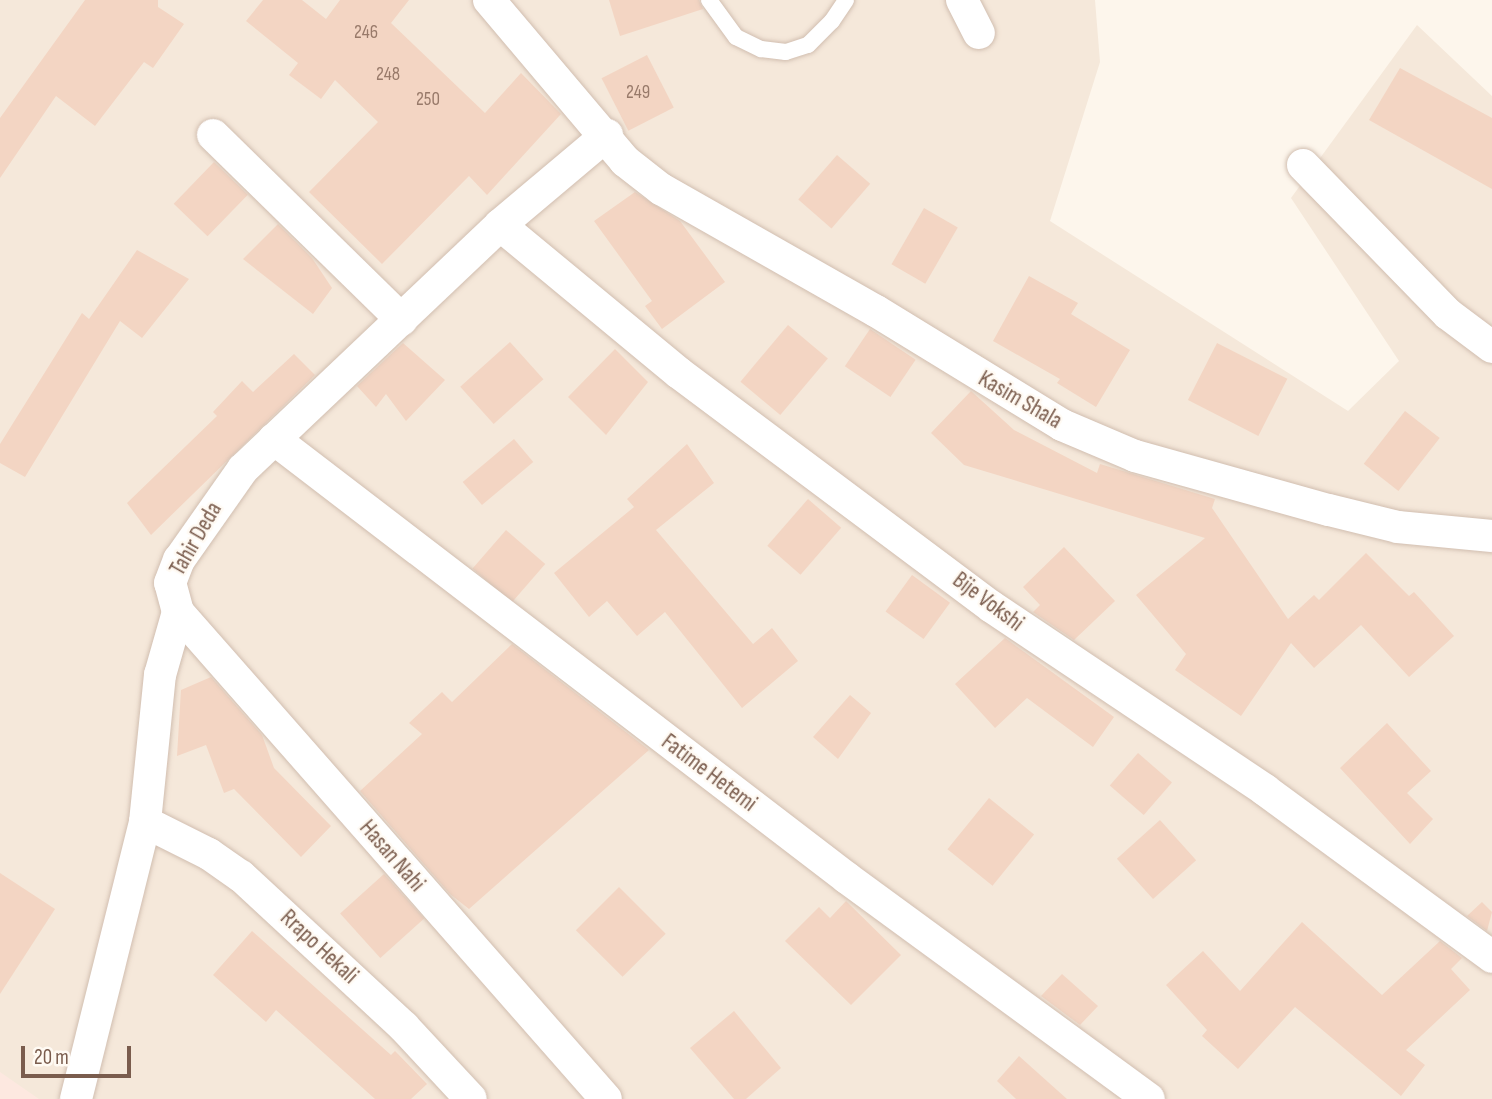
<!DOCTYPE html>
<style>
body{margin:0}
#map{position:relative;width:1492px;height:1099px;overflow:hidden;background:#fdf6ec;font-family:"Sofia Sans Condensed",sans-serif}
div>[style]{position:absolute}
.residential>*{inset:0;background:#f5e8da}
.commercial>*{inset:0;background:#fde8e0}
.building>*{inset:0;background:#f3d5c3;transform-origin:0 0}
.roads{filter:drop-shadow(0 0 2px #d1beb0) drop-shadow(0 0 2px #d1beb0)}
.lane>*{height:16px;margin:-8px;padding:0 8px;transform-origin:8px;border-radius:8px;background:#fff}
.street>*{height:32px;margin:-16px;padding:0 16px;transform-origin:16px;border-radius:16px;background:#fff}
span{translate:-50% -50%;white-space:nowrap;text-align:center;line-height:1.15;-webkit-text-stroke:5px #fffaf3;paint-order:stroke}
.number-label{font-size:19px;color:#987a6a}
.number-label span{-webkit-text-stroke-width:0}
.street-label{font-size:23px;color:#7a5c4d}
.scale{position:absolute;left:21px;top:1046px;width:110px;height:32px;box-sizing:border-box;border:4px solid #7a5c4d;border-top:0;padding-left:9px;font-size:21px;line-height:24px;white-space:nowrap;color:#7a5c4d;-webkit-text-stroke:5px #fffaf3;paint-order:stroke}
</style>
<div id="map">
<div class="residential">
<div style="clip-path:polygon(0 0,1095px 0,1100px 62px,1050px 221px,1348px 411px,1399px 361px,1291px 198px,1417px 25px,1492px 96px,1492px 1099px,0 1099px)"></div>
</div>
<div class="commercial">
<div style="clip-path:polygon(0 1072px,39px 1099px,0 1099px)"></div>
</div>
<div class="building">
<div style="clip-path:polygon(85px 0,158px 0,158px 7px,184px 24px,153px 68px,144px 62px,95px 126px,56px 96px,0 178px,0 118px)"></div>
<div style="clip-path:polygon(263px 0,302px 0,326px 19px,340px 0,409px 0,391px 23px,485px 113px,521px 73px,561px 114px,487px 195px,469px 176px,382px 264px,309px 192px,378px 122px,335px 80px,321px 99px,289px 75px,298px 63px,246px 21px)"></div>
<div style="clip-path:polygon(609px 0,699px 0,703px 9px,620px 36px)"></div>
<div style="left:647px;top:55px;width:59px;height:51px;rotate:63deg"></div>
<div style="clip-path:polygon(1400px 68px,1492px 118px,1492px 189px,1369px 120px)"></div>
<div style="left:837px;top:155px;width:44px;height:59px;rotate:41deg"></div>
<div style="left:214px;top:162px;width:47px;height:58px;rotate:44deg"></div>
<div style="clip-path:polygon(635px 192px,680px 221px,725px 282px,662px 329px,645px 306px,652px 301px,594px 221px)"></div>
<div style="left:924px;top:208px;width:39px;height:65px;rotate:30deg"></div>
<div style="clip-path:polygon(278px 224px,312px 258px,332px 288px,313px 314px,243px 259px)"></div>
<div style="clip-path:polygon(137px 250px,189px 279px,142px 338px,120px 321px,25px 477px,0 463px,0 444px,82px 313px,89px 319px)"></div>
<div style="clip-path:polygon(1029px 276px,1078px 303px,1071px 314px,1130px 350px,1096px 407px,1057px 383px,1060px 379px,993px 341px)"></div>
<div style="left:788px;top:325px;width:52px;height:74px;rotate:40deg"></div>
<div style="left:870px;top:329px;width:55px;height:45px;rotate:34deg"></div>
<div style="left:510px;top:342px;width:50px;height:67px;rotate:48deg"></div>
<div style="clip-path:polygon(403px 343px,445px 380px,406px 421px,386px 394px,376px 407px,357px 386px)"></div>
<div style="left:1217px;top:343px;width:79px;height:64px;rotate:27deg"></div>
<div style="clip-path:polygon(615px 349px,648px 382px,606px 435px,568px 397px)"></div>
<div style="clip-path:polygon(294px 354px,315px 375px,151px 535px,127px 503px,217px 416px,213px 412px,242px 381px,253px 392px)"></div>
<div style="clip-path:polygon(971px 391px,1014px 430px,1097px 473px,1100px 464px,1215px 499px,1212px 508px,1288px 619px,1314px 595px,1319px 600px,1366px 553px,1409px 596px,1414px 592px,1454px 636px,1409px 677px,1361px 625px,1314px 668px,1291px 643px,1241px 716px,1175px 670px,1186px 654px,1136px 595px,1205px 538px,964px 465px,931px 433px)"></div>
<div style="left:1405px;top:411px;width:44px;height:67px;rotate:38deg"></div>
<div style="left:514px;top:439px;width:30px;height:67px;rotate:50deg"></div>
<div style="clip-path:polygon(687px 444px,714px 483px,656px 530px,753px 644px,772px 628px,798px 661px,742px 708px,665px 612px,637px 636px,607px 601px,589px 617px,554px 573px,634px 507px,627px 499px)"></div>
<div style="left:808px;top:499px;width:44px;height:62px;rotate:41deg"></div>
<div style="left:506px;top:530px;width:52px;height:51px;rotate:41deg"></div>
<div style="clip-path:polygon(1064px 547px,1115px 601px,1074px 640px,1033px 612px,1040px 605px,1023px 587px)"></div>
<div style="left:912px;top:575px;width:47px;height:45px;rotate:36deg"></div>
<div style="clip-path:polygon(1005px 638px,1114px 717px,1093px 747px,1027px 698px,995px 728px,955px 684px)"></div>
<div style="clip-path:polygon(512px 644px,649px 750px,469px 909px,450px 894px,360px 791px,422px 734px,409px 723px,442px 692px,452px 702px)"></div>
<div style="clip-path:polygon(211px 677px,262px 735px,274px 768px,331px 826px,301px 857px,234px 789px,224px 793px,206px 745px,177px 756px,181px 690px)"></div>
<div style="clip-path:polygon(850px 695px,871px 713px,838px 759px,813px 737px)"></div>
<div style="clip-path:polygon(1387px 723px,1431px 771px,1407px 793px,1433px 819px,1410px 844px,1340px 768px)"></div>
<div style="left:1138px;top:753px;width:45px;height:43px;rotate:41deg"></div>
<div style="left:989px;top:798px;width:58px;height:66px;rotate:39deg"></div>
<div style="left:1160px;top:820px;width:54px;height:58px;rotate:48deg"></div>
<div style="clip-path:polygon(0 873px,55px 909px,0 994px)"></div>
<div style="left:384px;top:874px;width:60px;height:59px;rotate:48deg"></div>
<div style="left:619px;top:887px;width:66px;height:61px;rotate:45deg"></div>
<div style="clip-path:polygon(846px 901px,901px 955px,851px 1005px,785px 941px,819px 907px,830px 918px)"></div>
<div style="clip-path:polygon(1482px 902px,1492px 912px,1487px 931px,1467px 916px)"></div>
<div style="clip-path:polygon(1302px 922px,1382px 995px,1440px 941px,1462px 958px,1451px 969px,1470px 990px,1406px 1050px,1425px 1065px,1401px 1096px,1295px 1007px,1238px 1069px,1202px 1036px,1207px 1030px,1166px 985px,1203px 951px,1240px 991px)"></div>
<div style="clip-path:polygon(252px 931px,391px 1055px,395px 1051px,427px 1084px,411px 1099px,375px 1099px,276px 1010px,266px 1022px,213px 975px)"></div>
<div style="clip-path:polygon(1062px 974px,1098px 1006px,1080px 1025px,1041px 996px)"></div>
<div style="clip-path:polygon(734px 1011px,781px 1068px,746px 1099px,734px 1099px,690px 1048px)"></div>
<div style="clip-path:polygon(1019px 1056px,1067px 1099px,1016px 1099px,997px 1081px)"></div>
</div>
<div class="roads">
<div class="lane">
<div style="left:709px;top:0;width:46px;rotate:53.9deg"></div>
<div style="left:736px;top:37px;width:28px;rotate:26deg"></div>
<div style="left:761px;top:49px;width:25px;rotate:7deg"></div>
<div style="left:786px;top:52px;width:23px;rotate:-18deg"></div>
<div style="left:808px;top:45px;width:34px;rotate:-45deg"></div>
<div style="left:832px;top:21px;width:25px;rotate:-56deg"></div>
</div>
<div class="street">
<div style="left:489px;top:0;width:211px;rotate:49.8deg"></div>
<div style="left:625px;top:161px;width:46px;rotate:37.9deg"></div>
<div style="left:661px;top:189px;width:247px;rotate:29.6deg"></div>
<div style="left:876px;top:311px;width:218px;rotate:31.5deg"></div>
<div style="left:1062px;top:425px;width:79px;rotate:23deg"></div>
<div style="left:1135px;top:456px;width:201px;rotate:15.6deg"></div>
<div style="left:1329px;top:510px;width:71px;rotate:13.8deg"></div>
<div style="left:1398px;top:527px;width:94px;rotate:5.5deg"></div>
<div style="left:962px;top:0;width:37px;rotate:63deg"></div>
<div style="left:213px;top:135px;width:264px;rotate:44.4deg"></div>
<div style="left:1303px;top:165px;width:208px;rotate:45.8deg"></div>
<div style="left:1448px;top:314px;width:55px;rotate:36.9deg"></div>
<div style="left:500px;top:225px;width:232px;rotate:39.6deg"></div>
<div style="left:679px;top:373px;width:391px;rotate:36.8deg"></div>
<div style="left:992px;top:607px;width:329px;rotate:33.8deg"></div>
<div style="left:1265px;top:790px;width:282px;rotate:36.3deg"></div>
<div style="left:274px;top:439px;width:722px;rotate:37.46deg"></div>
<div style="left:847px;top:878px;width:374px;rotate:36.2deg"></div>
<div style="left:178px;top:612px;width:648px;rotate:48.69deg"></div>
<div style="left:145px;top:822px;width:72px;rotate:26.6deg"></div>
<div style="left:209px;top:854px;width:39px;rotate:35deg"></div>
<div style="left:241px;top:876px;width:222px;rotate:42.8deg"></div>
<div style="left:404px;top:1027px;width:98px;rotate:47.1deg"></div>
<div style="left:76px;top:1099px;width:285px;rotate:-76deg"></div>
<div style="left:145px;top:822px;width:148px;rotate:-84.2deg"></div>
<div style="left:160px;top:675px;width:66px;rotate:-74.1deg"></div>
<div style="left:178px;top:612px;width:30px;rotate:-105deg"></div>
<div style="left:170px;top:583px;width:25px;rotate:-69deg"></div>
<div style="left:179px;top:560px;width:111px;rotate:-54.9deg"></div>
<div style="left:243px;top:469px;width:354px;rotate:-43.5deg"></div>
<div style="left:500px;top:225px;width:140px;rotate:-40.1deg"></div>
</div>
</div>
<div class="number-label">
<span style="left:366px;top:33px">246</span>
<span style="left:388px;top:75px">248</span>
<span style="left:638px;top:93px">249</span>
<span style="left:428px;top:100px">250</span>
</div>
<div class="street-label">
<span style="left:1020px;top:400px;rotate:30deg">Kasim Shala</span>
<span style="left:196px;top:539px;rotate:-60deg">Tahir Deda</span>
<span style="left:988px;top:602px;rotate:37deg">Bije Vokshi</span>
<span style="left:709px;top:773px;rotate:37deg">Fatime Hetemi</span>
<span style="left:392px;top:856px;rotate:49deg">Hasan Nahi</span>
<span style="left:319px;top:947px;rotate:43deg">Rrapo Hekali</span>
</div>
<div class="scale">20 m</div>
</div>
